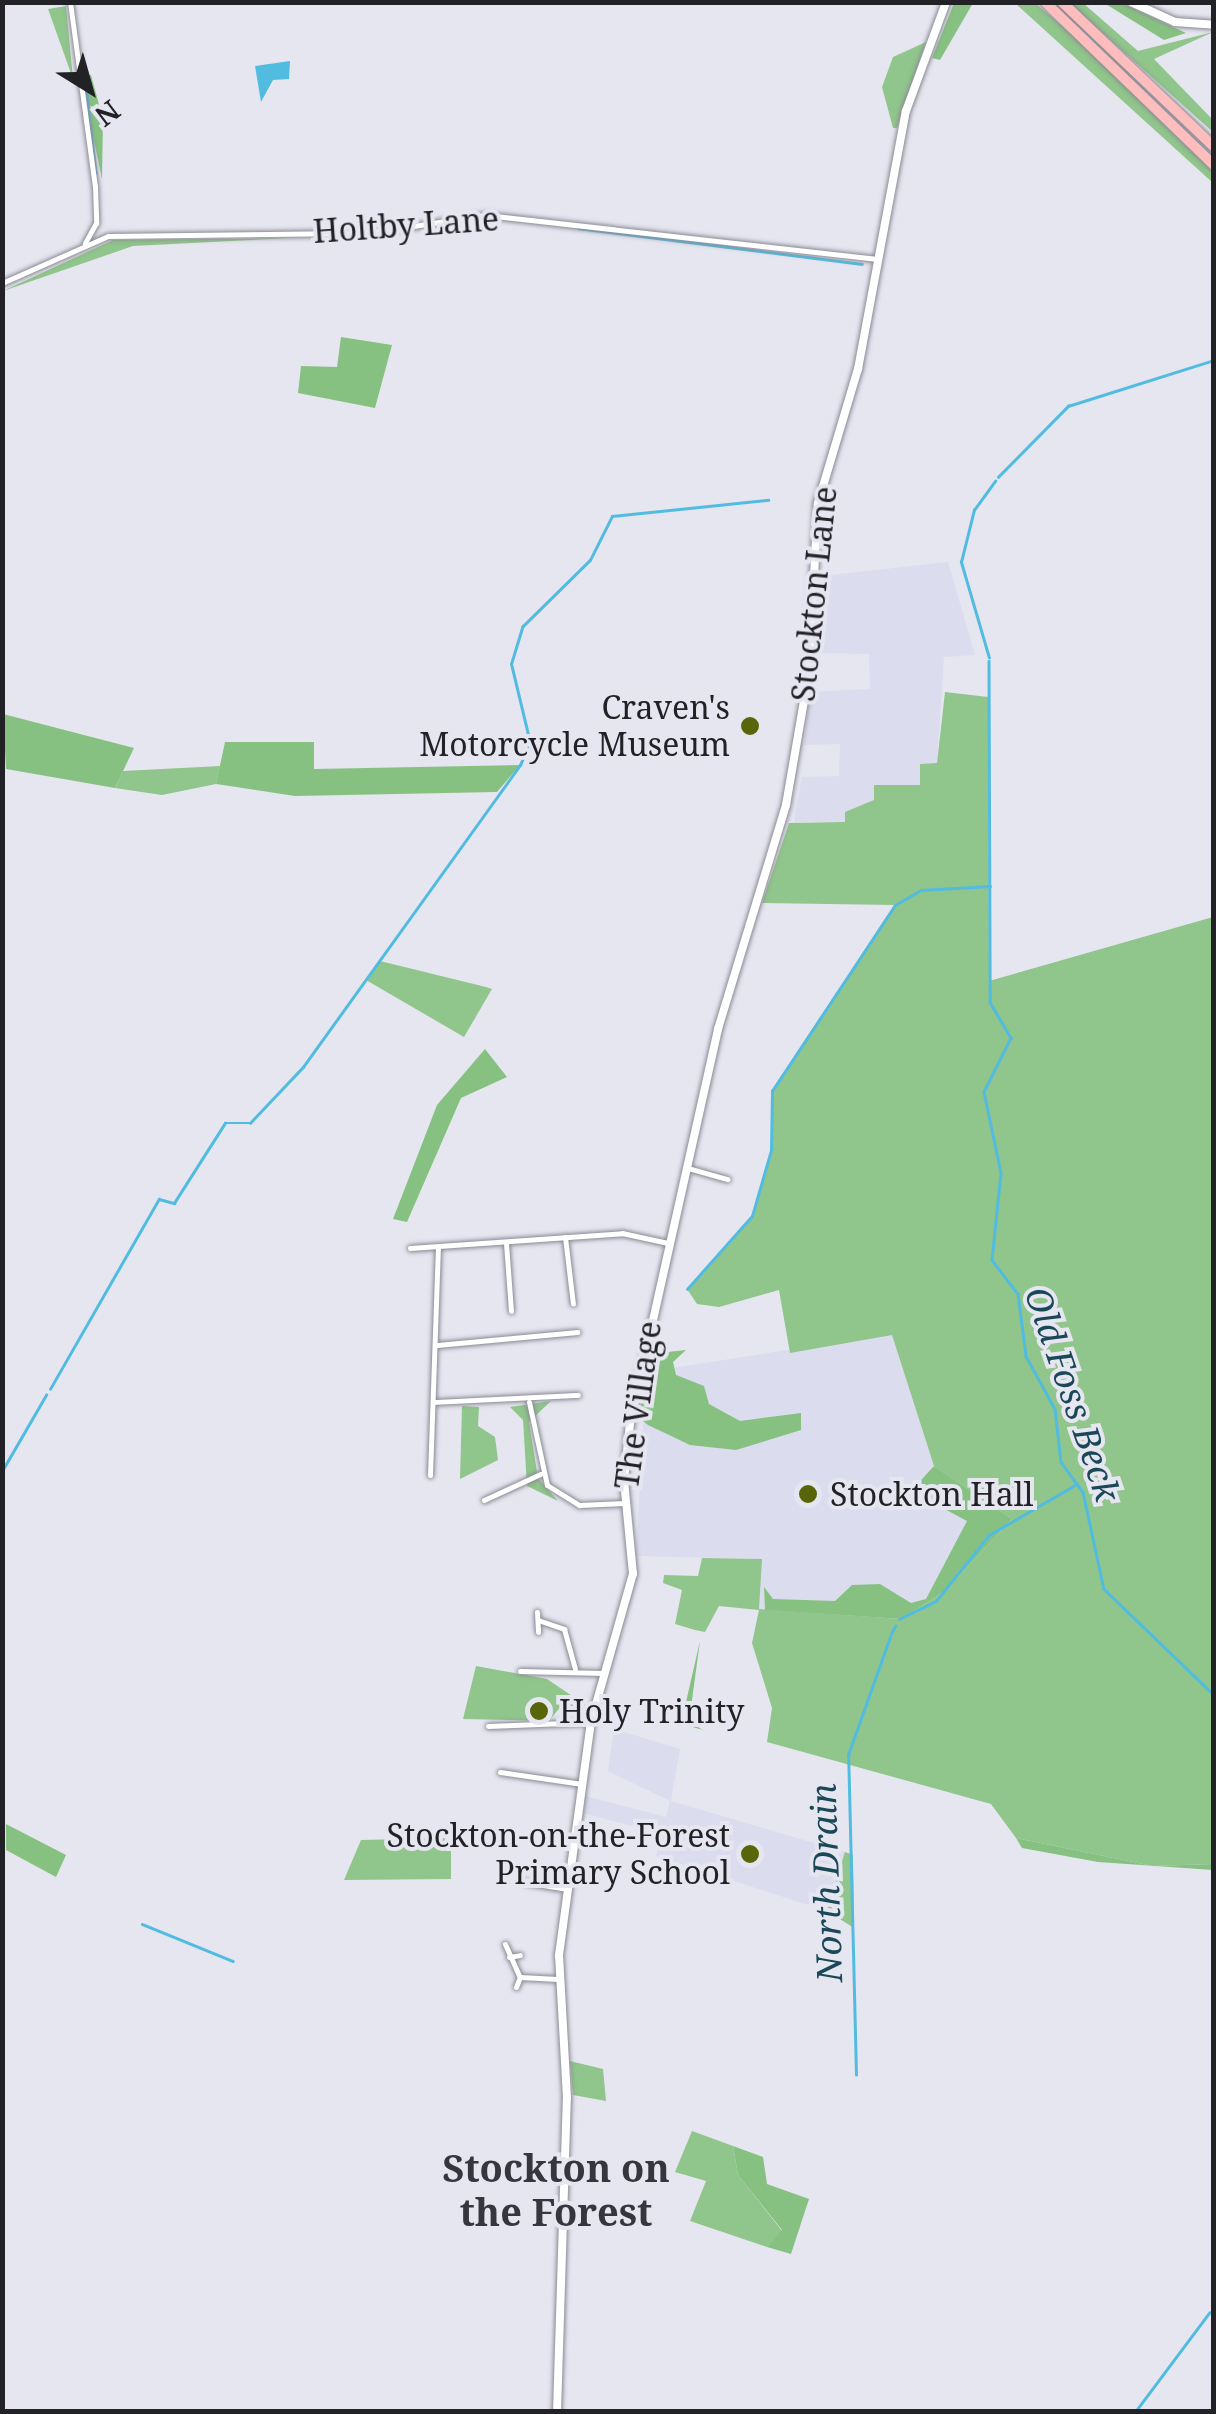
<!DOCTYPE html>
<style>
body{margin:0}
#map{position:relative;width:1216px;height:2414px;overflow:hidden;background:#e6e6f1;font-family:"Noto Serif",serif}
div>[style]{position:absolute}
.built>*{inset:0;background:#dbdcee}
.green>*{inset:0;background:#90c58b}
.forest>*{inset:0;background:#87c181}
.water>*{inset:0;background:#52bce0}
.stream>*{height:2.5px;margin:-1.25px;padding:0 1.25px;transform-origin:1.25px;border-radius:1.25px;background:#52bce0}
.roads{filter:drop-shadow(0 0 2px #8a8a94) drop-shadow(0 0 2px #8a8a94)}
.street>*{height:5px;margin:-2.5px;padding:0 2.5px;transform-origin:2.5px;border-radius:2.5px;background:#fff}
.secondary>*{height:8px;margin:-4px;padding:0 4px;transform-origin:4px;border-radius:4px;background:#fff}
.highway>*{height:10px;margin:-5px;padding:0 5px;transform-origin:5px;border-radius:5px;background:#fdbdbc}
.dots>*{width:28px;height:28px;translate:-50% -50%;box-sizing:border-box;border:5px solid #e6e6f1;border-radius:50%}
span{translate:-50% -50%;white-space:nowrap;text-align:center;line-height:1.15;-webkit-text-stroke:8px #e6e6f1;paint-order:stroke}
.street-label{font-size:32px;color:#222226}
.poi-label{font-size:32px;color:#222226}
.right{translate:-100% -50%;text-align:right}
.left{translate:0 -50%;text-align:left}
.water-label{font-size:35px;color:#1a4857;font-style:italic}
.quarter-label{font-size:38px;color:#36363e;font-weight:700}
.frame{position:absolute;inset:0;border:5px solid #222226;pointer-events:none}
.north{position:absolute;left:40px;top:40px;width:100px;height:100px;-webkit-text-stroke:8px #e6e6f1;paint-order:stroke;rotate:143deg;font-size:28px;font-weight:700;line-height:40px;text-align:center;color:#222226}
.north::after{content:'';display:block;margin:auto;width:35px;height:45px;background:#222226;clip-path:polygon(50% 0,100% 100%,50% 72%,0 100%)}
</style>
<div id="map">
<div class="built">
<div style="clip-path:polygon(948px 562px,975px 655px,944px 657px,937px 763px,921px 785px,874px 785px,874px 800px,846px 822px,794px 822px,802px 777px,839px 776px,840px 744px,804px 745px,811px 692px,870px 689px,869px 654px,815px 653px,822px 576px)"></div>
<div style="clip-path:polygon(892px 1334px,934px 1466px,1011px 1511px,946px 1590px,902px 1619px,759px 1609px,761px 1559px,636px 1556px,646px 1372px)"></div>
<div style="clip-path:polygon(614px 1729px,680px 1749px,671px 1801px,845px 1852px,827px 1911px,656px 1856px,662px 1834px,583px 1813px,585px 1796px,666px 1817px,670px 1801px,608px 1771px)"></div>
</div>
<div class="green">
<div style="clip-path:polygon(1015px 3px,1035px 3px,1110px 66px,1213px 172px,1213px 183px)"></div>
<div style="clip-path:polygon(1069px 3px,1083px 3px,1138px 51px,1213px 32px,1154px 59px,1213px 120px,1213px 132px)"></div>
<div style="clip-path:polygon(66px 6px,68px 27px,73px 79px,48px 9px)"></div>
<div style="clip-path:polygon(926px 42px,897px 128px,893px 128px,882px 87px,893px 57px)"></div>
<div style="clip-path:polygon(289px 238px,133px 246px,3px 291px,113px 240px)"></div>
<div style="clip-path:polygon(945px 692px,988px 697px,989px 981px,1213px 917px,1213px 1864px,1153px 1866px,1016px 1838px,991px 1804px,767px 1742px,772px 1708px,752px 1643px,759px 1610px,719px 1606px,705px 1632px,695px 1630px,675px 1624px,682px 1590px,663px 1583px,664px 1575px,698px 1576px,702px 1558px,762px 1559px,759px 1609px,902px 1619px,946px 1590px,1012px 1519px,934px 1466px,892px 1335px,790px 1353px,779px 1290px,719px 1307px,697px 1304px,687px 1289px,752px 1216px,771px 1150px,772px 1091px,894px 905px,762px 903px,789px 823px,845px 822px,845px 812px,874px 800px,874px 785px,920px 785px,920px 764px,937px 763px)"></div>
<div style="clip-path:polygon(220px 766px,216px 784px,162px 795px,115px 788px,123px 771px)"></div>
<div style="clip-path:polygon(380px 961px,486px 987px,492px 989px,464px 1037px,366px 980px)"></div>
<div style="clip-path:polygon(551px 1401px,529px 1422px,538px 1478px,558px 1501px,527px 1486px,523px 1420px,510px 1407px)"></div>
<div style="clip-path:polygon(462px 1406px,479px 1407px,478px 1426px,495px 1437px,498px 1460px,460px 1479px)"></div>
<div style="clip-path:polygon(476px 1666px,547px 1679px,590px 1708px,562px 1705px,549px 1721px,463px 1719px)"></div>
<div style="clip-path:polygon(451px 1838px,451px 1879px,344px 1880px,361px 1840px)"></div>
<div style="clip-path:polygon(845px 1852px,853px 1855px,854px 1928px,827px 1911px)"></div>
<div style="clip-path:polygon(570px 2061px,603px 2069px,606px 2101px,573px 2095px)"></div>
<div style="clip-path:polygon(692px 2131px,733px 2146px,738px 2175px,782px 2231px,767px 2247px,690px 2221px,706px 2181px,675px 2172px)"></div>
</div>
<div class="forest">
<div style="clip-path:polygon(954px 3px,973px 3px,940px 60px,932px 58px)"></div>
<div style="clip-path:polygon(1104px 3px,1122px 3px,1186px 33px,1164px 40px)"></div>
<div style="clip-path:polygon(91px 75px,103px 119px,102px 179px,86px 103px,83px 77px)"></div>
<div style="clip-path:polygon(341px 337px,392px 345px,375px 408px,298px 393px,301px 366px,337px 367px)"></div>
<div style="clip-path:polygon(3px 714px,134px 748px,115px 788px,6px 769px)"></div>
<div style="clip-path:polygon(225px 742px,314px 742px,314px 769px,520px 765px,497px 792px,295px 796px,216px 784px)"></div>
<div style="clip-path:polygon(485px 1049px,507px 1077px,461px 1098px,407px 1222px,393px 1219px,437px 1105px)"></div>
<div style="clip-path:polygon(658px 1326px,658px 1353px,686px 1350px,673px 1362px,676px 1375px,704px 1386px,709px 1404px,740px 1421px,801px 1413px,801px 1430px,736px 1450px,690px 1445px,648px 1425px,638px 1417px)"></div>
<div style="clip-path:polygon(934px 1466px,1012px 1519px,946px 1590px,902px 1619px,765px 1610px,764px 1587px,773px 1599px,835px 1601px,852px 1585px,880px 1584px,911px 1603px,926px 1599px,967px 1521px,911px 1491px)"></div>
<div style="clip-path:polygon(700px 1641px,689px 1722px,703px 1730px,685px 1725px,683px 1715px)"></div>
<div style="clip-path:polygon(6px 1824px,66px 1855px,56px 1877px,6px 1850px)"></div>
<div style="clip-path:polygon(1016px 1838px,1153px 1866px,1213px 1864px,1213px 1870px,1098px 1862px,1022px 1848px)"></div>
<div style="clip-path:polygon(733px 2146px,763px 2157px,767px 2184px,809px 2199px,791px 2254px,767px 2247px,782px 2230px,738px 2175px)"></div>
</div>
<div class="water">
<div style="clip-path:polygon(290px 61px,289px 79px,273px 80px,261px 102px,255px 66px)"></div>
</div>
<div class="stream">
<div style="left:85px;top:79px;width:95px;rotate:83.3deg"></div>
<div style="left:578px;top:228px;width:286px;rotate:7.2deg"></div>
<div style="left:998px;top:477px;width:100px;rotate:-45.4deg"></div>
<div style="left:1068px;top:406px;width:153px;rotate:-17.5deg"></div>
<div style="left:989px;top:658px;width:100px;rotate:-106.3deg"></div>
<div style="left:961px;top:562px;width:54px;rotate:-76deg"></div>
<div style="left:974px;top:510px;width:36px;rotate:-54deg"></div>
<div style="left:989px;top:661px;width:341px;rotate:89.8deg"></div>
<div style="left:990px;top:1002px;width:42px;rotate:59.7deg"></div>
<div style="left:1011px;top:1038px;width:60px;rotate:116.6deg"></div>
<div style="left:984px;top:1092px;width:83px;rotate:78.1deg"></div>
<div style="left:1001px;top:1173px;width:87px;rotate:95.9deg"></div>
<div style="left:992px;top:1260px;width:43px;rotate:52.6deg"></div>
<div style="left:1018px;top:1294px;width:63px;rotate:82.6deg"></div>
<div style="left:1026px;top:1356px;width:60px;rotate:61.3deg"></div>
<div style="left:1055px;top:1409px;width:53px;rotate:83.5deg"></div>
<div style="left:1061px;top:1462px;width:37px;rotate:54deg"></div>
<div style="left:1083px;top:1492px;width:99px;rotate:77.8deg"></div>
<div style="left:1104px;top:1589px;width:153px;rotate:43.9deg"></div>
<div style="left:687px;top:1289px;width:98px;rotate:-48.3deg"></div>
<div style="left:752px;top:1216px;width:69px;rotate:-73.9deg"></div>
<div style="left:771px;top:1150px;width:59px;rotate:-89deg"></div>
<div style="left:772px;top:1091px;width:223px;rotate:-56.5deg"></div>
<div style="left:895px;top:905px;width:30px;rotate:-30deg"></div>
<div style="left:921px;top:890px;width:69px;rotate:-3.3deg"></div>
<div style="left:50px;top:1389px;width:219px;rotate:-60.2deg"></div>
<div style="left:159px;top:1199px;width:16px;rotate:15deg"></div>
<div style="left:174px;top:1203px;width:95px;rotate:-57.5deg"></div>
<div style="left:225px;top:1123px;width:25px"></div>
<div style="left:250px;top:1123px;width:77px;rotate:-46.6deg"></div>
<div style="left:303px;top:1067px;width:372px;rotate:-54.3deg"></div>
<div style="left:520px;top:765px;width:24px;rotate:-66deg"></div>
<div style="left:530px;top:743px;width:81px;rotate:-103.5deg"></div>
<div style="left:511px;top:664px;width:39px;rotate:-73deg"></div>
<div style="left:522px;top:627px;width:95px;rotate:-44.6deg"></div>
<div style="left:590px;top:560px;width:49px;rotate:-63.4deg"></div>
<div style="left:612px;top:516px;width:157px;rotate:-5.9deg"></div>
<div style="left:2px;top:1471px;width:88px;rotate:-59.9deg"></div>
<div style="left:899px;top:1619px;width:41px;rotate:-25.9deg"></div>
<div style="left:936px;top:1601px;width:85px;rotate:-51.2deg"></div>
<div style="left:989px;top:1535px;width:102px;rotate:-30.1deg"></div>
<div style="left:891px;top:1634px;width:9px;rotate:-63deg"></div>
<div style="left:142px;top:1924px;width:98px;rotate:22.1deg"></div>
<div style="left:856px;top:2075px;width:320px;rotate:-91.4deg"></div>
<div style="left:848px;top:1755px;width:125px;rotate:-70.4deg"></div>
<div style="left:1213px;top:2307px;width:1px"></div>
<div style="left:1135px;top:2412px;width:124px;rotate:-53.2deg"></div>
</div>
<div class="roads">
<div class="street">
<div style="left:70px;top:2px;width:186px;rotate:82.3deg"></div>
<div style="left:95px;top:186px;width:37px;rotate:88deg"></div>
<div style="left:96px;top:223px;width:23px;rotate:119deg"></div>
<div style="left:2px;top:283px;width:116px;rotate:-23.9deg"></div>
<div style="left:108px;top:236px;width:259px;rotate:-0.7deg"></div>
<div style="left:367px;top:233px;width:120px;rotate:-8.6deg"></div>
<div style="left:486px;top:215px;width:394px;rotate:6.4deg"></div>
<div style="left:688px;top:1168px;width:41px;rotate:15.8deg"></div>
<div style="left:565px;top:1237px;width:67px;rotate:83.2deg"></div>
<div style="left:506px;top:1243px;width:68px;rotate:85.8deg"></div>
<div style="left:410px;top:1248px;width:213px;rotate:-4deg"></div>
<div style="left:622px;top:1233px;width:47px;rotate:12.3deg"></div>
<div style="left:437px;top:1345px;width:141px;rotate:-5.3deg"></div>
<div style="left:434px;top:1402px;width:144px;rotate:-2.8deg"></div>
<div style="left:529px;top:1402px;width:85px;rotate:77.8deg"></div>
<div style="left:547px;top:1485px;width:38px;rotate:32deg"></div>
<div style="left:579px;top:1505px;width:46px;rotate:-2.5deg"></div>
<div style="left:430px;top:1475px;width:228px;rotate:-88deg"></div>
<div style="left:484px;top:1500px;width:62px;rotate:-24.9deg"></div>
<div style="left:537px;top:1612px;width:20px;rotate:87deg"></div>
<div style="left:538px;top:1620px;width:28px;rotate:19deg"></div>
<div style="left:564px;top:1629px;width:41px;rotate:74.6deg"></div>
<div style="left:520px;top:1671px;width:84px;rotate:1.4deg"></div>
<div style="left:488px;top:1726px;width:103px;rotate:-2.2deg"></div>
<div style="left:500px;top:1772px;width:83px;rotate:8.3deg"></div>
<div style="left:525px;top:1882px;width:43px;rotate:9.5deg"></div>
<div style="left:505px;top:1944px;width:36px;rotate:66deg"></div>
<div style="left:520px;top:1977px;width:38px;rotate:3deg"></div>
<div style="left:509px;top:1957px;width:11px;rotate:-10deg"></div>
<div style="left:516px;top:1987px;width:11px;rotate:-68deg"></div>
</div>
<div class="secondary">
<div style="left:1131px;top:2px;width:48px;rotate:24.4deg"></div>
<div style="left:1175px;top:22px;width:39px;rotate:4deg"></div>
<div style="left:557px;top:2412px;width:314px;rotate:-88.2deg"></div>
<div style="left:567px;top:2098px;width:143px;rotate:-93.2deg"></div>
<div style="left:559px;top:1955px;width:235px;rotate:-82.2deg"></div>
<div style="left:591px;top:1722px;width:154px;rotate:-74.2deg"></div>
<div style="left:633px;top:1574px;width:94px;rotate:-95.5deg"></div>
<div style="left:624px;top:1480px;width:57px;rotate:-84deg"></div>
<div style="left:630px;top:1423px;width:404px;rotate:-77.4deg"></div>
<div style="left:718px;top:1029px;width:234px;rotate:-73.1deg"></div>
<div style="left:786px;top:805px;width:135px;rotate:-80.2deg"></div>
<div style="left:809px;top:672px;width:169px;rotate:-87deg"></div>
<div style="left:818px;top:503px;width:140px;rotate:-73.4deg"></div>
<div style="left:858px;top:369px;width:262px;rotate:-79.5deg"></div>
<div style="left:906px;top:111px;width:116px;rotate:-69.8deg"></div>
</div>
<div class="highway">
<div style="left:1045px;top:2px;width:235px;rotate:44deg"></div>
<div style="left:1062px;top:2px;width:210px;rotate:43.6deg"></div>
</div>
</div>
<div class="dots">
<div style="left:750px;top:726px;background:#596509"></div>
<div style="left:808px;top:1494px;background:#596509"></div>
<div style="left:539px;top:1711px;background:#596509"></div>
<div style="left:750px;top:1854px;background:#596509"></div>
</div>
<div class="street-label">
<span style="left:406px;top:225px;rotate:-4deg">Holtby Lane</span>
<span style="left:814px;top:594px;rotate:-84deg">Stockton Lane</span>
<span style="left:638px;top:1405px;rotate:-82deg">The Village</span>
</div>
<div class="poi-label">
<span class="right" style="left:730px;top:726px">Craven's<br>Motorcycle Museum</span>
<span class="left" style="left:830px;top:1494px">Stockton Hall</span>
<span class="left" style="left:559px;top:1711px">Holy Trinity</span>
<span class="right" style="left:730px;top:1854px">Stockton-on-the-Forest<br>Primary School</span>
</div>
<div class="water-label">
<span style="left:1073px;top:1394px;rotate:71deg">Old Foss Beck</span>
<span style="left:826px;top:1883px;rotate:-92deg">North Drain</span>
</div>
<div class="quarter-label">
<span style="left:556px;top:2190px">Stockton on<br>the Forest</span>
</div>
<div class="frame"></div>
<div class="north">N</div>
</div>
